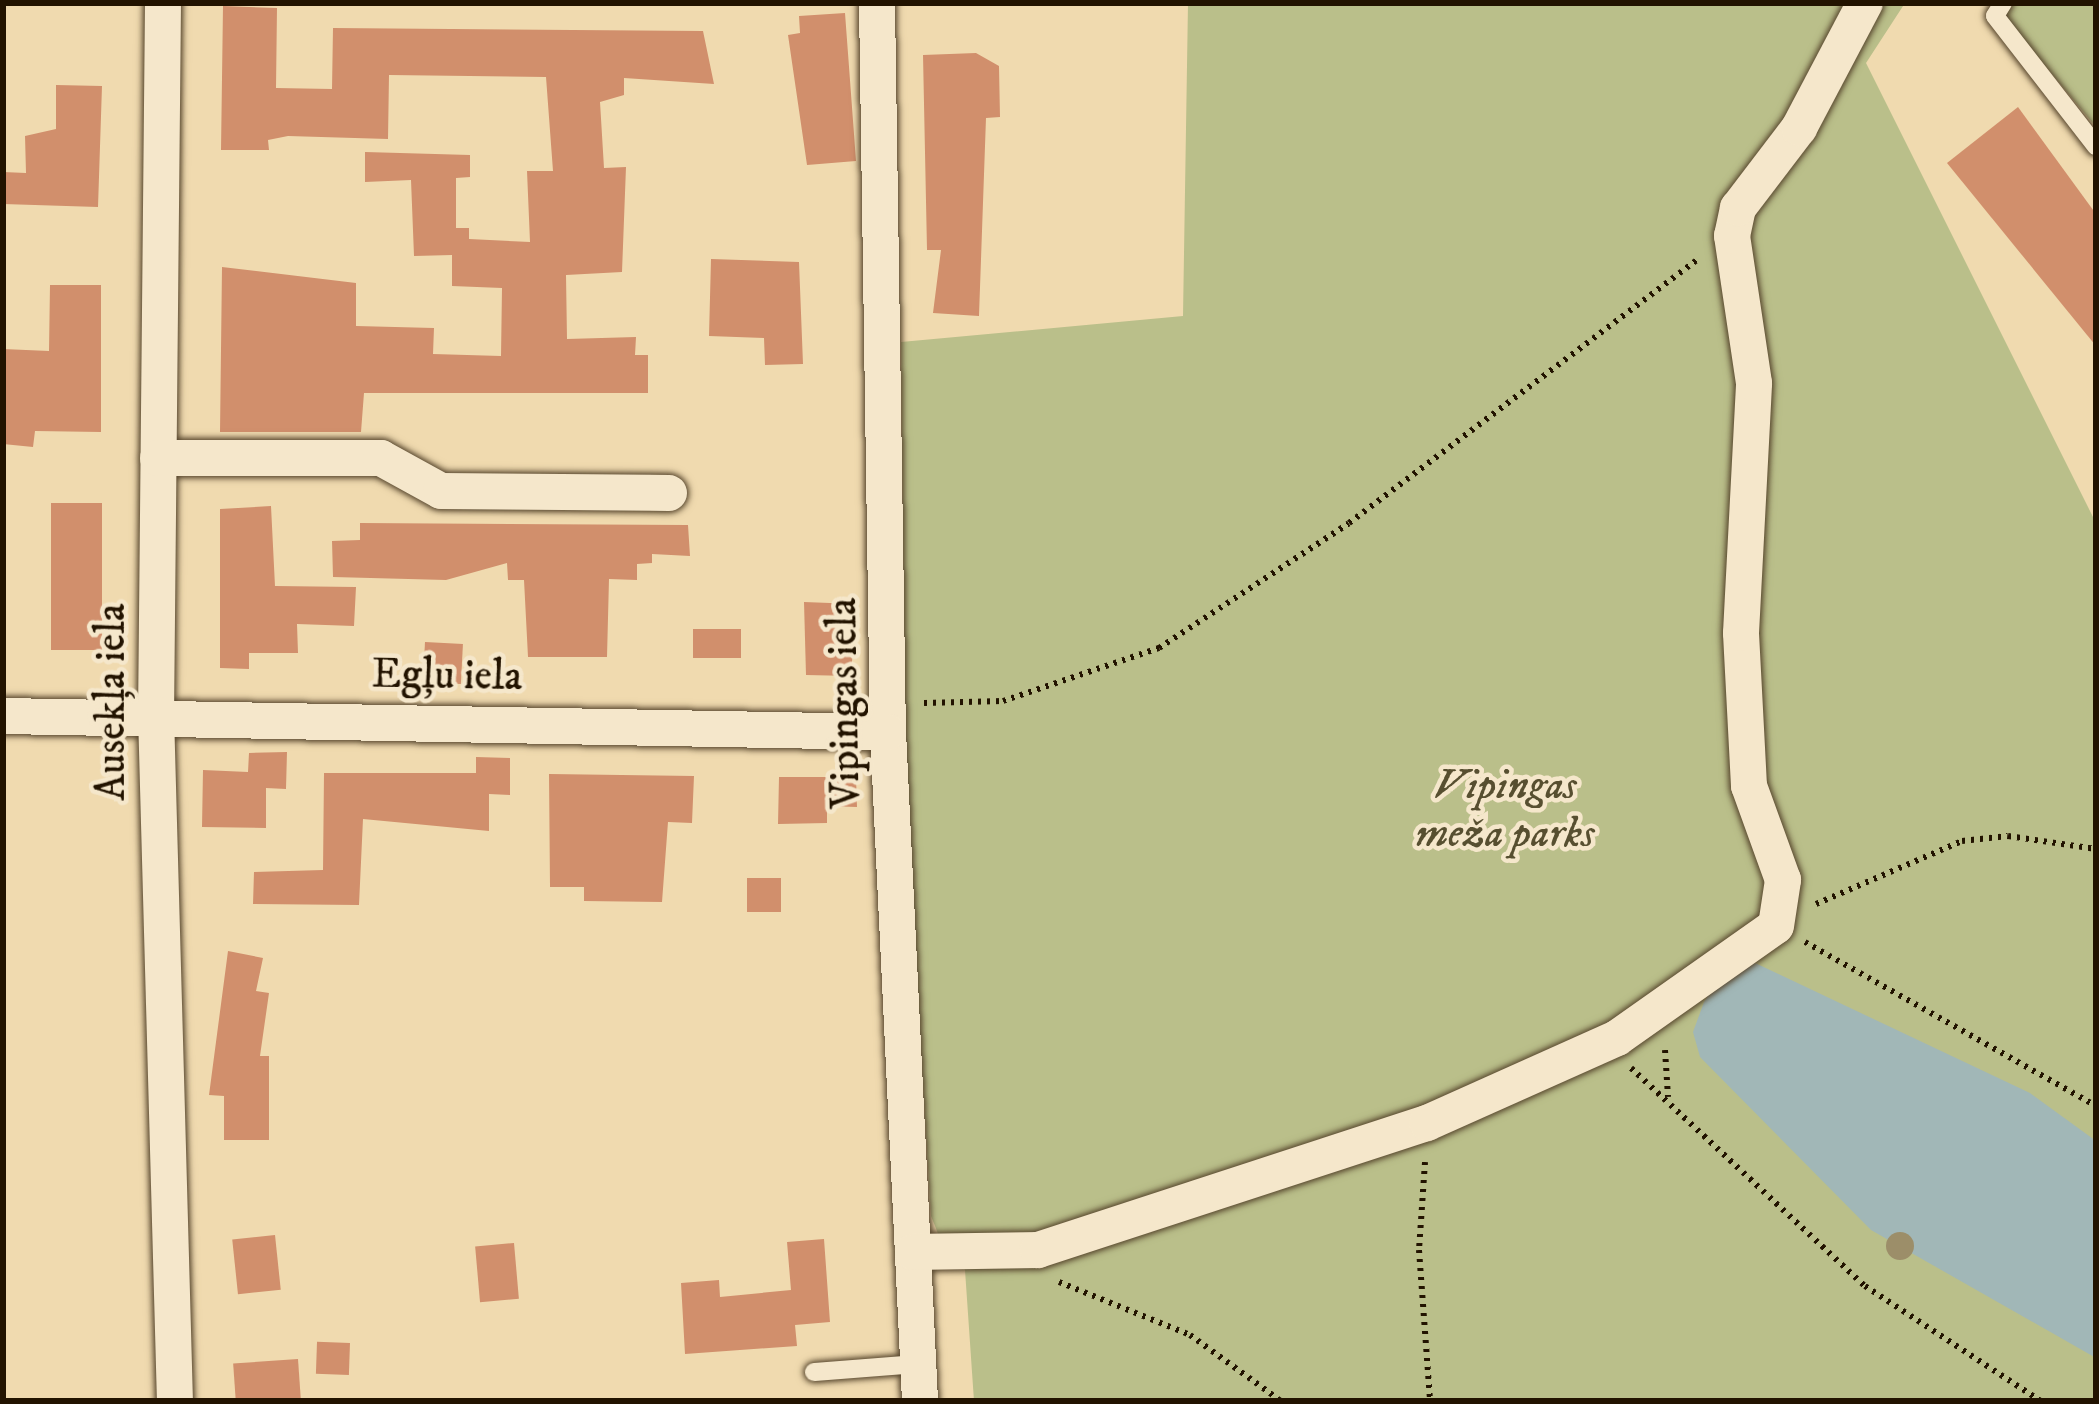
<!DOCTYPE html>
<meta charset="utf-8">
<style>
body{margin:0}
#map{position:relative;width:2099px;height:1404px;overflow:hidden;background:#f0daaf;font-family:"IM FELL DW Pica",serif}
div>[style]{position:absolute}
.green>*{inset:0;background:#babf8a}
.water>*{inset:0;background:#a1b7b7}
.building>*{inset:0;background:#d18f6c;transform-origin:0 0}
.path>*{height:6px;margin-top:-3px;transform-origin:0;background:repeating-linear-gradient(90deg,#221300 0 3px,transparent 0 9px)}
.roads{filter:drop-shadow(0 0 3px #56452c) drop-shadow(0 0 3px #56452c)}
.lane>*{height:18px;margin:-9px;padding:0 9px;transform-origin:9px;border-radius:9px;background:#f5e7cb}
.street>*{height:36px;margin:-18px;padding:0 18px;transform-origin:18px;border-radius:18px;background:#f5e7cb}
.trees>*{width:28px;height:28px;margin:-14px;border-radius:50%;background:#9c8e69}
span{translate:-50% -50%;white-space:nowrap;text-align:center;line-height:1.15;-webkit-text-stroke:9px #f5e7cb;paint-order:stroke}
.street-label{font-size:42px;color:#221300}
.park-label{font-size:42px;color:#574f30;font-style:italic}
.frame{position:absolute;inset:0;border:6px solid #221300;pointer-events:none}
</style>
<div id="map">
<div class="green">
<div style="clip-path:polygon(1188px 3px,1905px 3px,1866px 63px,2096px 523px,2096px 1401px,974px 1401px,963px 1241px,939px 1236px,931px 1216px,906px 803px,901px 342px,1183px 316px)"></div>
<div style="clip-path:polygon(2011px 3px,2096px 3px,2096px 127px,2003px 15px)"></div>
</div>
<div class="water">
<div style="clip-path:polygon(1753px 962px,2030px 1093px,2096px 1141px,2096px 1358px,1871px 1230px,1700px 1057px,1693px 1032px,1704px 1002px,1719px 979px)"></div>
</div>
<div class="building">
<div style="clip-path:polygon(223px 6px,277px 8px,276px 88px,332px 89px,333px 28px,703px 31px,714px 84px,624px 78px,624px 95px,600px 102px,604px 168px,626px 167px,622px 272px,566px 275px,567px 339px,636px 337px,635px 355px,648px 355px,648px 393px,364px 393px,361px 432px,220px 432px,222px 267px,356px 283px,356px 326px,434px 328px,433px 354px,501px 356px,502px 288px,452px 286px,452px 255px,414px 256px,411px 180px,365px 182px,365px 152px,470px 155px,470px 177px,456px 178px,456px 228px,469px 228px,469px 239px,530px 242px,527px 171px,553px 171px,546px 77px,389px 75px,388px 139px,288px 136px,268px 140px,269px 150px,221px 150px)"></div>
<div style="clip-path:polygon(845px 13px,856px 161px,807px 165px,788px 35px,800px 33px,799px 16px)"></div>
<div style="clip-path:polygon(976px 53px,999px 66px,1000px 117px,986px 118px,979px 316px,933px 313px,941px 250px,927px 250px,923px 55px)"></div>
<div style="clip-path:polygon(56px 85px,102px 86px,98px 207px,3px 204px,3px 172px,26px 173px,25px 136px,56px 129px)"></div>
<div style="clip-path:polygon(2018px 107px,2096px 214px,2096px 346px,1947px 163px)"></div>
<div style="clip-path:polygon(711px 259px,799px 262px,803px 364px,765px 365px,764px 338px,709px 336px)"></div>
<div style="clip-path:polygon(50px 285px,101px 285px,101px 432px,35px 431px,33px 447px,3px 444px,3px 349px,49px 351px)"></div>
<div style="left:102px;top:503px;width:147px;height:51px;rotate:90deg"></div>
<div style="clip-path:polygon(271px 506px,275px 586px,356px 587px,354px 626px,297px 624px,298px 653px,249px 653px,249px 669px,220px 668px,220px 509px)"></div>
<div style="clip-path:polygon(360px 523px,688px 525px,690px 556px,652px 554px,652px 563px,637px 564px,637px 580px,609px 579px,607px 657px,528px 657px,524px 580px,508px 580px,507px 563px,446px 580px,333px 577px,332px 541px,360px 540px)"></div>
<div style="clip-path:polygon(804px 602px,856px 604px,851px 676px,806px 675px)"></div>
<div style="left:693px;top:629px;width:48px;height:29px"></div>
<div style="left:425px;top:642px;width:38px;height:40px;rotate:3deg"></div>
<div style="clip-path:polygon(287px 752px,286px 789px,266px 788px,266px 828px,202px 827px,203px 770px,248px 772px,249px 753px)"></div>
<div style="clip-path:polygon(476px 757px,510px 758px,510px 795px,489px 794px,489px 831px,363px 819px,359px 905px,253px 904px,254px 872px,323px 870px,324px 773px,476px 773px)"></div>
<div style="clip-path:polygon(549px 774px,694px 776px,692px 823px,668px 822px,662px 902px,584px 901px,584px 887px,550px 887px)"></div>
<div style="clip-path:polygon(779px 777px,856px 777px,857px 807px,827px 806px,827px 823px,778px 824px)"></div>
<div style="left:747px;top:878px;width:34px;height:34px"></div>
<div style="clip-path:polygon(228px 951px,263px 958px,256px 991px,269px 993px,260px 1056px,269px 1056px,269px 1140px,224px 1140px,224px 1096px,209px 1095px)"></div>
<div style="left:275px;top:1235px;width:55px;height:43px;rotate:84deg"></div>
<div style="clip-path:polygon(824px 1239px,830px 1322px,795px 1325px,797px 1346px,685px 1354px,681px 1283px,719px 1280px,720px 1297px,791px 1290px,787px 1242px)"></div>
<div style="left:514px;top:1243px;width:56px;height:39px;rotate:85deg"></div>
<div style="left:350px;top:1343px;width:32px;height:33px;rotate:92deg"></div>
<div style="left:298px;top:1359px;width:42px;height:65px;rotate:86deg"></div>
</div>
<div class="path">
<div style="left:924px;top:703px;width:79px;rotate:-1.5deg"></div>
<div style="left:1003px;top:701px;width:165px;rotate:-18.8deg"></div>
<div style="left:1159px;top:648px;width:227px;rotate:-33.3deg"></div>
<div style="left:1349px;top:523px;width:440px;rotate:-37.1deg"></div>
<div style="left:1816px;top:904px;width:159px;rotate:-23.3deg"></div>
<div style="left:1962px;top:841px;width:46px;rotate:-6.2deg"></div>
<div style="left:2008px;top:836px;width:89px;rotate:8.4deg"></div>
<div style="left:1805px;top:942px;width:334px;rotate:29.4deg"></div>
<div style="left:1665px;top:1050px;width:47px;rotate:86.3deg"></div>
<div style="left:1631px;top:1068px;width:320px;rotate:43deg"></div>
<div style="left:1865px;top:1286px;width:210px;rotate:33.2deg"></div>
<div style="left:1425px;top:1162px;width:88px;rotate:93.9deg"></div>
<div style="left:1419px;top:1250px;width:151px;rotate:85.8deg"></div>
<div style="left:1059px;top:1282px;width:141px;rotate:22deg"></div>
<div style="left:1190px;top:1335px;width:112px;rotate:36deg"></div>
</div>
<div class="roads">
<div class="lane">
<div style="left:2003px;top:3px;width:15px;rotate:122deg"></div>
<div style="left:1995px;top:16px;width:165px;rotate:52.2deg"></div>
<div style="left:814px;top:1372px;width:104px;rotate:-4.4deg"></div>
</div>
<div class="street">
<div style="left:163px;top:3px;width:711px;rotate:90.56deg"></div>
<div style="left:156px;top:714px;width:687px;rotate:88.42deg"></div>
<div style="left:877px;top:3px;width:729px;rotate:89.14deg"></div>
<div style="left:888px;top:732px;width:670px;rotate:87.26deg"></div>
<div style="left:158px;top:458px;width:223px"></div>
<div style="left:381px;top:458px;width:68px;rotate:28.8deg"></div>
<div style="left:441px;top:491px;width:228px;rotate:0.5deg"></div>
<div style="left:3px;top:716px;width:885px;rotate:1.04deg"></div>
<div style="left:913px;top:1252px;width:125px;rotate:-0.9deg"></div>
<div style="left:1038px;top:1250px;width:409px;rotate:-18.1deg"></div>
<div style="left:1427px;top:1123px;width:208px;rotate:-24.1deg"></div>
<div style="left:1617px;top:1038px;width:194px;rotate:-35.2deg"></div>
<div style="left:1776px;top:926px;width:47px;rotate:-81.3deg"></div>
<div style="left:1783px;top:880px;width:100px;rotate:-109.9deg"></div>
<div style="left:1749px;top:786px;width:153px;rotate:-93deg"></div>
<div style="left:1741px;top:633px;width:250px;rotate:-87deg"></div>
<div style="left:1754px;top:383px;width:149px;rotate:-98.5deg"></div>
<div style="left:1732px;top:236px;width:29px;rotate:-78deg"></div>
<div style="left:1738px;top:208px;width:101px;rotate:-52.7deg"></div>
<div style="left:1799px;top:128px;width:141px;rotate:-62.2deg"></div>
</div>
</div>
<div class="trees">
<div style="left:1900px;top:1246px"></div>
</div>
<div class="street-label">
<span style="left:447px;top:676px;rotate:1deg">Egļu iela</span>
<span style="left:112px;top:702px;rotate:-90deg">Ausekļa iela</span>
<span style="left:845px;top:703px;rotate:-91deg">Vipingas iela</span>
</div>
<div class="park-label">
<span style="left:1505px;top:810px">Vipingas<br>meža parks</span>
</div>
<div class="frame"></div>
</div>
